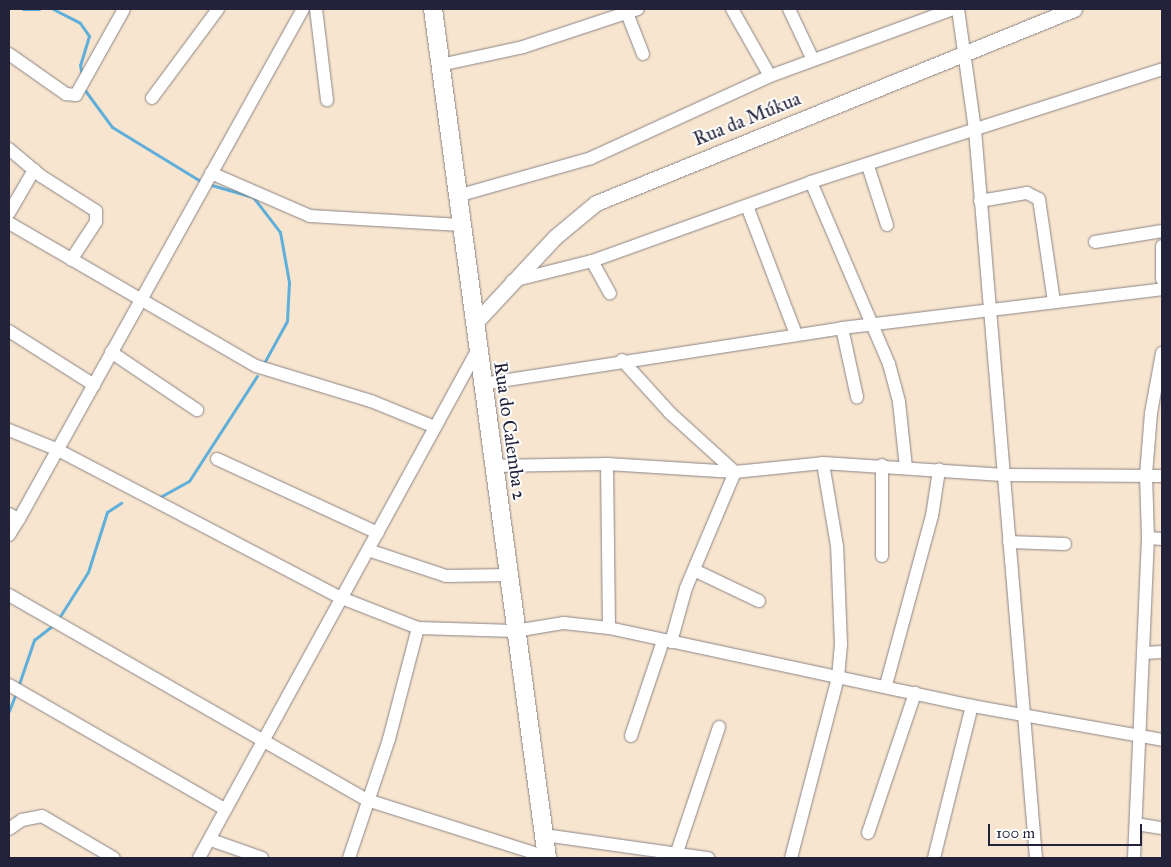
<!DOCTYPE html>
<meta charset="utf-8">
<style>
body{margin:0}
#map{position:relative;width:1171px;height:867px;overflow:hidden;background:#f7e5cf;font-family:"IM FELL Great Primer",serif}
div>[style]{position:absolute}
.stream>*{height:3px;margin:-1.5px;padding:0 1.5px;transform-origin:1.5px;border-radius:1.5px;background:#5fafda}
.roads{filter:drop-shadow(0 0 1px #8c8485) drop-shadow(0 0 1px #8c8485)}
.minor>*{height:12px;margin:-6px;padding:0 6px;transform-origin:6px;border-radius:6px;background:#fff}
.tertiary>*{height:15px;margin:-7.5px;padding:0 7.5px;transform-origin:7.5px;border-radius:7.5px;background:#fff}
.secondary>*{height:18px;margin:-9px;padding:0 9px;transform-origin:9px;border-radius:9px;background:#fff}
span{translate:-50% -50%;white-space:nowrap;text-align:center;line-height:1.15;-webkit-text-stroke:4px #fff;paint-order:stroke}
.street-label{font-size:19px;color:#22223b}
.frame{position:absolute;inset:0;border:10px solid #22223b;pointer-events:none}
.scale{position:absolute;left:988px;top:824px;width:154px;height:22px;box-sizing:border-box;border:2px solid #22223b;border-top:0;padding-left:6px;font-size:15px;line-height:18px;white-space:nowrap;color:#22223b;-webkit-text-stroke:4px #fff;paint-order:stroke}
</style>
<div id="map">
<div class="stream">
<div style="left:23px;top:9px;width:16px"></div>
<div style="left:53px;top:9px;width:30px;rotate:27deg"></div>
<div style="left:80px;top:23px;width:16px;rotate:55deg"></div>
<div style="left:89px;top:36px;width:30px;rotate:107deg"></div>
<div style="left:80px;top:65px;width:10px;rotate:79deg"></div>
<div style="left:84px;top:89px;width:47px;rotate:53.6deg"></div>
<div style="left:112px;top:127px;width:105px;rotate:31.4deg"></div>
<div style="left:208px;top:184px;width:47px;rotate:16.1deg"></div>
<div style="left:253px;top:197px;width:44px;rotate:52.4deg"></div>
<div style="left:280px;top:232px;width:51px;rotate:79.8deg"></div>
<div style="left:289px;top:282px;width:39px;rotate:93deg"></div>
<div style="left:287px;top:321px;width:48px;rotate:118.7deg"></div>
<div style="left:160px;top:497px;width:33px;rotate:-29deg"></div>
<div style="left:189px;top:481px;width:125px;rotate:-57.1deg"></div>
<div style="left:57px;top:621px;width:58px;rotate:-57.7deg"></div>
<div style="left:88px;top:572px;width:63px;rotate:-72.4deg"></div>
<div style="left:107px;top:512px;width:17px;rotate:-33deg"></div>
<div style="left:18px;top:687px;width:50px;rotate:-71.2deg"></div>
<div style="left:34px;top:640px;width:24px;rotate:-38deg"></div>
<div style="left:9px;top:711px;width:19px;rotate:-69deg"></div>
</div>
<div class="roads">
<div class="minor">
<div style="left:316px;top:9px;width:92px;rotate:83.1deg"></div>
<div style="left:732px;top:9px;width:77px;rotate:60.4deg"></div>
<div style="left:789px;top:9px;width:56px;rotate:64.8deg"></div>
<div style="left:958px;top:9px;width:122px;rotate:82deg"></div>
<div style="left:975px;top:130px;width:731px;rotate:85.21deg"></div>
<div style="left:627px;top:13px;width:44px;rotate:68.7deg"></div>
<div style="left:9px;top:54px;width:70px;rotate:35.1deg"></div>
<div style="left:66px;top:94px;width:10px;rotate:6deg"></div>
<div style="left:76px;top:95px;width:98px;rotate:-60.8deg"></div>
<div style="left:440px;top:65px;width:85px;rotate:-12.2deg"></div>
<div style="left:523px;top:47px;width:121px;rotate:-18.3deg"></div>
<div style="left:152px;top:98px;width:111px;rotate:-53.4deg"></div>
<div style="left:9px;top:149px;width:42px;rotate:40.2deg"></div>
<div style="left:41px;top:176px;width:65px;rotate:32.5deg"></div>
<div style="left:96px;top:211px;width:11px;rotate:90deg"></div>
<div style="left:96px;top:222px;width:45px;rotate:123.3deg"></div>
<div style="left:868px;top:166px;width:62px;rotate:72.1deg"></div>
<div style="left:211px;top:173px;width:108px;rotate:23.5deg"></div>
<div style="left:310px;top:216px;width:151px;rotate:3.4deg"></div>
<div style="left:811px;top:182px;width:198px;rotate:66.8deg"></div>
<div style="left:889px;top:364px;width:39px;rotate:75deg"></div>
<div style="left:899px;top:402px;width:66px;rotate:83.9deg"></div>
<div style="left:457px;top:196px;width:139px;rotate:-15.8deg"></div>
<div style="left:591px;top:158px;width:197px;rotate:-24.6deg"></div>
<div style="left:770px;top:76px;width:195px;rotate:-20.1deg"></div>
<div style="left:980px;top:201px;width:48px;rotate:-9.7deg"></div>
<div style="left:1027px;top:193px;width:13px;rotate:27deg"></div>
<div style="left:1039px;top:199px;width:104px;rotate:81.7deg"></div>
<div style="left:747px;top:206px;width:137px;rotate:69.1deg"></div>
<div style="left:9px;top:213px;width:50px;rotate:-59.8deg"></div>
<div style="left:9px;top:223px;width:285px;rotate:30.1deg"></div>
<div style="left:256px;top:366px;width:120px;rotate:16.9deg"></div>
<div style="left:371px;top:401px;width:69px;rotate:22.1deg"></div>
<div style="left:1095px;top:242px;width:68px;rotate:-9.3deg"></div>
<div style="left:1162px;top:246px;width:33px;rotate:90deg"></div>
<div style="left:592px;top:261px;width:37px;rotate:61deg"></div>
<div style="left:512px;top:281px;width:82px;rotate:-14deg"></div>
<div style="left:592px;top:261px;width:233px;rotate:-19.8deg"></div>
<div style="left:811px;top:182px;width:369px;rotate:-17.8deg"></div>
<div style="left:842px;top:328px;width:71px;rotate:77.7deg"></div>
<div style="left:9px;top:331px;width:101px;rotate:32.4deg"></div>
<div style="left:111px;top:352px;width:104px;rotate:34deg"></div>
<div style="left:622px;top:360px;width:72px;rotate:47.8deg"></div>
<div style="left:670px;top:413px;width:88px;rotate:42.2deg"></div>
<div style="left:735px;top:472px;width:126px;rotate:112.9deg"></div>
<div style="left:686px;top:588px;width:56px;rotate:105.5deg"></div>
<div style="left:482px;top:384px;width:364px;rotate:-8.8deg"></div>
<div style="left:842px;top:328px;width:322px;rotate:-6.9deg"></div>
<div style="left:9px;top:430px;width:51px;rotate:22deg"></div>
<div style="left:56px;top:449px;width:319px;rotate:27.6deg"></div>
<div style="left:339px;top:597px;width:85px;rotate:21.4deg"></div>
<div style="left:418px;top:628px;width:97px;rotate:1.8deg"></div>
<div style="left:515px;top:631px;width:50px;rotate:-9.3deg"></div>
<div style="left:564px;top:623px;width:45px;rotate:6.3deg"></div>
<div style="left:609px;top:628px;width:371px;rotate:12.1deg"></div>
<div style="left:972px;top:706px;width:193px;rotate:10.1deg"></div>
<div style="left:217px;top:459px;width:177px;rotate:24.7deg"></div>
<div style="left:607px;top:464px;width:164px;rotate:89.3deg"></div>
<div style="left:493px;top:466px;width:114px;rotate:-1deg"></div>
<div style="left:607px;top:464px;width:128px;rotate:3.6deg"></div>
<div style="left:735px;top:472px;width:88px;rotate:-5.8deg"></div>
<div style="left:823px;top:463px;width:182px;rotate:3.8deg"></div>
<div style="left:1005px;top:475px;width:157px;rotate:0.4deg"></div>
<div style="left:9px;top:514px;width:11px;rotate:27deg"></div>
<div style="left:19px;top:519px;width:584px;rotate:-60.89deg"></div>
<div style="left:9px;top:535px;width:19px;rotate:-58deg"></div>
<div style="left:1148px;top:538px;width:14px;rotate:4deg"></div>
<div style="left:1009px;top:542px;width:56px;rotate:2deg"></div>
<div style="left:368px;top:550px;width:82px;rotate:18.4deg"></div>
<div style="left:446px;top:576px;width:62px;rotate:-0.9deg"></div>
<div style="left:882px;top:556px;width:91px;rotate:-90deg"></div>
<div style="left:694px;top:570px;width:72px;rotate:25.5deg"></div>
<div style="left:9px;top:595px;width:413px;rotate:29.8deg"></div>
<div style="left:367px;top:800px;width:189px;rotate:17.6deg"></div>
<div style="left:1144px;top:653px;width:18px;rotate:-3deg"></div>
<div style="left:9px;top:685px;width:249px;rotate:29.9deg"></div>
<div style="left:886px;top:685px;width:175px;rotate:-74.8deg"></div>
<div style="left:932px;top:516px;width:47px;rotate:-81.3deg"></div>
<div style="left:631px;top:736px;width:100px;rotate:-71.4deg"></div>
<div style="left:1136px;top:824px;width:26px;rotate:9deg"></div>
<div style="left:9px;top:829px;width:16px;rotate:-35deg"></div>
<div style="left:22px;top:820px;width:20px;rotate:-11deg"></div>
<div style="left:42px;top:816px;width:83px;rotate:30.3deg"></div>
<div style="left:868px;top:833px;width:148px;rotate:-71.4deg"></div>
<div style="left:544px;top:835px;width:166px;rotate:8deg"></div>
<div style="left:211px;top:840px;width:54px;rotate:19.4deg"></div>
<div style="left:677px;top:852px;width:132px;rotate:-71.4deg"></div>
<div style="left:199px;top:858px;width:580px;rotate:-61.27deg"></div>
<div style="left:349px;top:858px;width:126px;rotate:-71.4deg"></div>
<div style="left:389px;top:739px;width:115px;rotate:-75.4deg"></div>
<div style="left:791px;top:858px;width:186px;rotate:-75.4deg"></div>
<div style="left:838px;top:678px;width:34px;rotate:-85deg"></div>
<div style="left:841px;top:644px;width:98px;rotate:-92.3deg"></div>
<div style="left:837px;top:546px;width:84px;rotate:-99.6deg"></div>
<div style="left:934px;top:858px;width:157px;rotate:-76deg"></div>
<div style="left:1134px;top:858px;width:320px;rotate:-87.5deg"></div>
<div style="left:1148px;top:538px;width:63px;rotate:-91.8deg"></div>
<div style="left:1146px;top:475px;width:62px;rotate:-85.4deg"></div>
<div style="left:1151px;top:413px;width:61px;rotate:-79.6deg"></div>
</div>
<div class="tertiary">
<div style="left:474px;top:324px;width:119px;rotate:-47deg"></div>
<div style="left:555px;top:237px;width:53px;rotate:-39.7deg"></div>
<div style="left:596px;top:203px;width:516px;rotate:-22.09deg"></div>
</div>
<div class="secondary">
<div style="left:433px;top:9px;width:857px;rotate:82.35deg"></div>
</div>
</div>
<div class="street-label">
<span style="left:747px;top:119px;rotate:-22deg">Rua da Múkua</span>
<span style="left:510px;top:431px;rotate:82deg">Rua do Calemba 2</span>
</div>
<div class="frame"></div>
<div class="scale">100 m</div>
</div>
